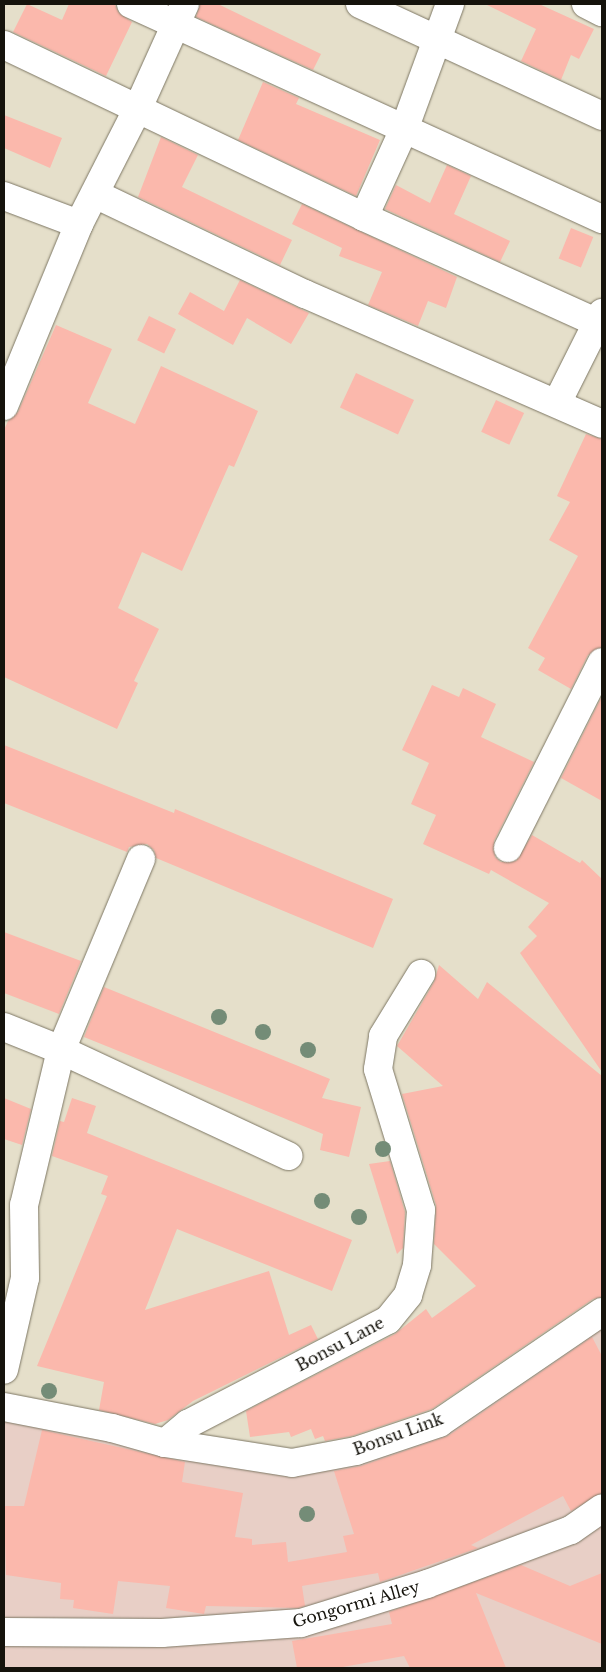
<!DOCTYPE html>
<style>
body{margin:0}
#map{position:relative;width:606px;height:1672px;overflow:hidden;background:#e5dfca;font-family:"Libre Baskerville",serif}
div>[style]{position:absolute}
.industrial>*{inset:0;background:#e8cfc6}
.building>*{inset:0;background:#fbb8ac;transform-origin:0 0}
.roads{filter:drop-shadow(0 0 1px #7d7764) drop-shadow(0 0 1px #7d7764)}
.minor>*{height:28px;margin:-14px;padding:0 14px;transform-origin:14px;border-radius:14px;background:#fff}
.trees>*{width:16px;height:16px;margin:-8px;border-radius:50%;background:#748c77}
span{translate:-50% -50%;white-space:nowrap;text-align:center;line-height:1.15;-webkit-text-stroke:4px #fff;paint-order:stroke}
.street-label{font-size:16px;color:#15130c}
.frame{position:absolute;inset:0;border:5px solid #15130c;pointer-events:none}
</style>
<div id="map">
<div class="industrial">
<div style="clip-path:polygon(602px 1327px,602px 1668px,4px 1668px,4px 1399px,292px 1453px,454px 1416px)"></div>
</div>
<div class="building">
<div style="clip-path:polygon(27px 4px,62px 20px,69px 4px,115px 5px,119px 13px,132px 22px,106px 76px,13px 32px)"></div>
<div style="clip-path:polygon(200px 4px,218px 4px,321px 54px,313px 70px,196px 17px)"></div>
<div style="clip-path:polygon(485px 4px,539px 4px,594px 29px,579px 59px,571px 55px,561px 80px,521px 61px,536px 29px)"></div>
<div style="clip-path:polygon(263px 82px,299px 98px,296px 104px,380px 140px,356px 196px,238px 140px)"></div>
<div style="clip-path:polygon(4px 115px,62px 138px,50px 168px,4px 148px)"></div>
<div style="clip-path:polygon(161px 137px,198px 155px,182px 187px,292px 240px,280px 265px,138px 197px)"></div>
<div style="clip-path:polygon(447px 165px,471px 176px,454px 214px,510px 241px,500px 262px,385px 209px,396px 185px,430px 203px)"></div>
<div style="clip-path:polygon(302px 204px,457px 277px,446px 308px,428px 301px,418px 326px,368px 305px,382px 272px,339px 256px,342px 248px,292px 224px)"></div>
<div style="left:571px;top:228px;width:24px;height:33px;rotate:22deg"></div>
<div style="clip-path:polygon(240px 280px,309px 313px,291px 344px,247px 318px,233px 345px,178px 314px,190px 292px,224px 311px)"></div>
<div style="left:149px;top:316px;width:30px;height:27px;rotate:26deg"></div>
<div style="clip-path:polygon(56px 325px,112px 349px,88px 403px,135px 424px,161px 366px,258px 411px,234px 467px,229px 465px,182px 571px,142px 552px,118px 608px,159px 629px,134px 681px,138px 683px,117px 729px,4px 677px,4px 430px,8px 421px,18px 412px)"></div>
<div style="left:356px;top:373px;width:64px;height:38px;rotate:25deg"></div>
<div style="left:496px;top:400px;width:31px;height:35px;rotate:25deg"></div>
<div style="clip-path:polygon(586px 434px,602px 439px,602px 647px,588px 655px,571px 689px,538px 670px,545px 658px,528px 648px,578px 556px,549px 540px,570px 502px,557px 496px)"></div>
<div style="clip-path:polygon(432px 685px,459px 697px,463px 688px,496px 704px,481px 737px,534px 762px,494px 841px,495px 857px,501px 862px,516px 861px,532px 835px,580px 863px,582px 860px,602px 879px,602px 1072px,520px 953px,537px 936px,528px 927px,549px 903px,491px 870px,489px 874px,423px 844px,436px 815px,411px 804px,429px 763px,402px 750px)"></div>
<div style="clip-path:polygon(602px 696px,602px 801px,561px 778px)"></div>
<div style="clip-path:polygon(4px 745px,174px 813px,175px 809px,393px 899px,373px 948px,156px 858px,154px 850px,147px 844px,129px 847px,127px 852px,4px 803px)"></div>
<div style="clip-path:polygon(4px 932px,81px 961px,59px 1014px,4px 993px)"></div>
<div style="clip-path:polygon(439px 965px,478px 999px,487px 982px,602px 1076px,602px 1297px,593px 1299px,432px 1409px,352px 1436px,325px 1441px,323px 1436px,315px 1439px,311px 1429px,291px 1437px,289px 1432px,250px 1437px,246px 1411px,395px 1334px,426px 1309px,432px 1318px,476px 1286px,434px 1244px,436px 1205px,402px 1094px,443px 1086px,397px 1046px,434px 982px)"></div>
<div style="clip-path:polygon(104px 987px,330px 1079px,322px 1098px,361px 1107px,349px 1157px,320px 1150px,323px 1134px,84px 1037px)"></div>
<div style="clip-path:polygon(4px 1098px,31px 1109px,22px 1145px,4px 1139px)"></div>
<div style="clip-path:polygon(72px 1098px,96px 1106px,87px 1133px,352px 1240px,332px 1291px,177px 1229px,145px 1310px,269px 1271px,289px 1335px,311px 1325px,318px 1339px,193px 1401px,168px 1420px,155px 1424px,99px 1410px,104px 1382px,37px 1366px,107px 1196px,101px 1194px,108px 1176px,52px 1156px,60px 1121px,64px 1122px)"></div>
<div style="clip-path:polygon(390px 1161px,405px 1212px,403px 1248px,397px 1254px,369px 1164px)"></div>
<div style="clip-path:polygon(592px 1337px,602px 1356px,602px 1493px,571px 1511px,563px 1496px,471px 1545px,478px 1548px,380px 1582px,378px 1573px,302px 1586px,305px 1606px,298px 1608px,206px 1606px,204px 1614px,166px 1608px,170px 1586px,118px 1581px,113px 1614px,73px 1608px,74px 1600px,60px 1599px,61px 1583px,6px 1575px,4px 1506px,24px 1506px,42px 1430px,185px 1462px,182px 1482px,243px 1493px,235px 1537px,252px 1539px,252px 1545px,286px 1542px,288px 1562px,347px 1552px,343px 1536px,354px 1534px,334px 1471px,361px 1466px,448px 1436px)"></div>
<div style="clip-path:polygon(521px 1565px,570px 1586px,602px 1573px,602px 1644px,476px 1593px,506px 1668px,410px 1668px,404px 1656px,337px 1668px,297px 1668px,292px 1641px,392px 1624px,389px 1612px)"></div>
</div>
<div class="roads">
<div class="minor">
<div style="left:131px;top:4px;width:518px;rotate:24.54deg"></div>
<div style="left:360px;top:4px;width:267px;rotate:24.8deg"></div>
<div style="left:586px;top:4px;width:18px;rotate:27deg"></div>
<div style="left:4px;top:45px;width:399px;rotate:25.5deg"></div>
<div style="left:364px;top:217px;width:261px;rotate:24.4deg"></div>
<div style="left:95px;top:194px;width:233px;rotate:25.5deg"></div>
<div style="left:305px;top:294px;width:324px;rotate:23.6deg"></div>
<div style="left:4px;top:196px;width:80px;rotate:20.5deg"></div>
<div style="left:364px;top:217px;width:99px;rotate:-65.5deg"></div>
<div style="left:405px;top:127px;width:131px;rotate:-69.9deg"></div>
<div style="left:557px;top:403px;width:101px;rotate:-63.4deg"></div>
<div style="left:4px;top:406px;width:197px;rotate:-67.6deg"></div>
<div style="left:79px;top:224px;width:130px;rotate:-63deg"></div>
<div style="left:138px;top:108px;width:114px;rotate:-65.7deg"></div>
<div style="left:508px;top:848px;width:208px;rotate:-63.2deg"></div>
<div style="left:141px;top:859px;width:207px;rotate:112.7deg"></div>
<div style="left:61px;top:1050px;width:251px;rotate:25deg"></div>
<div style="left:4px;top:1027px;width:61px;rotate:22deg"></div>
<div style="left:61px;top:1050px;width:159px;rotate:103.4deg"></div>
<div style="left:24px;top:1205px;width:73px;rotate:89.2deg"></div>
<div style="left:25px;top:1278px;width:94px;rotate:102.9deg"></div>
<div style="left:4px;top:1407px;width:110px;rotate:11deg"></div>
<div style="left:112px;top:1428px;width:55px;rotate:15.8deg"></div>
<div style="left:165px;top:1443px;width:129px;rotate:8.9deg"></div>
<div style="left:292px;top:1463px;width:65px;rotate:-10.6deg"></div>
<div style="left:356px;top:1451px;width:88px;rotate:-18.6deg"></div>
<div style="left:439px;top:1423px;width:197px;rotate:-34.3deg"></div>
<div style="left:165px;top:1443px;width:30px;rotate:-40deg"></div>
<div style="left:188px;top:1424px;width:225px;rotate:-27.5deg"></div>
<div style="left:388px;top:1320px;width:32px;rotate:-51deg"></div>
<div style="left:408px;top:1295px;width:31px;rotate:-73deg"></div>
<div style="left:417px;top:1265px;width:55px;rotate:-85.8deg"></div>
<div style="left:421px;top:1210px;width:147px;rotate:-107deg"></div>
<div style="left:378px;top:1069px;width:33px;rotate:-81deg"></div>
<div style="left:383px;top:1036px;width:73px;rotate:-58.5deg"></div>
<div style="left:4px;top:1632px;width:158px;rotate:0.4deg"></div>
<div style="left:162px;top:1633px;width:139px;rotate:-4.1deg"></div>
<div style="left:301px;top:1623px;width:132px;rotate:-17.2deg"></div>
<div style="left:427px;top:1584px;width:154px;rotate:-20.6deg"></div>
<div style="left:571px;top:1530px;width:38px;rotate:-35deg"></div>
</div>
</div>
<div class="trees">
<div style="left:219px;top:1017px"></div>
<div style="left:263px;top:1032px"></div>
<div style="left:308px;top:1050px"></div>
<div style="left:383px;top:1149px"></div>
<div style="left:322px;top:1201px"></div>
<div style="left:359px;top:1217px"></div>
<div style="left:49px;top:1391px"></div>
<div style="left:307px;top:1514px"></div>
</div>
<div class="street-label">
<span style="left:340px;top:1344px;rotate:-28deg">Bonsu Lane</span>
<span style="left:398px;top:1434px;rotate:-20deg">Bonsu Link</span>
<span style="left:356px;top:1604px;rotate:-16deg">Gongormi Alley</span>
</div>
<div class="frame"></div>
</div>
